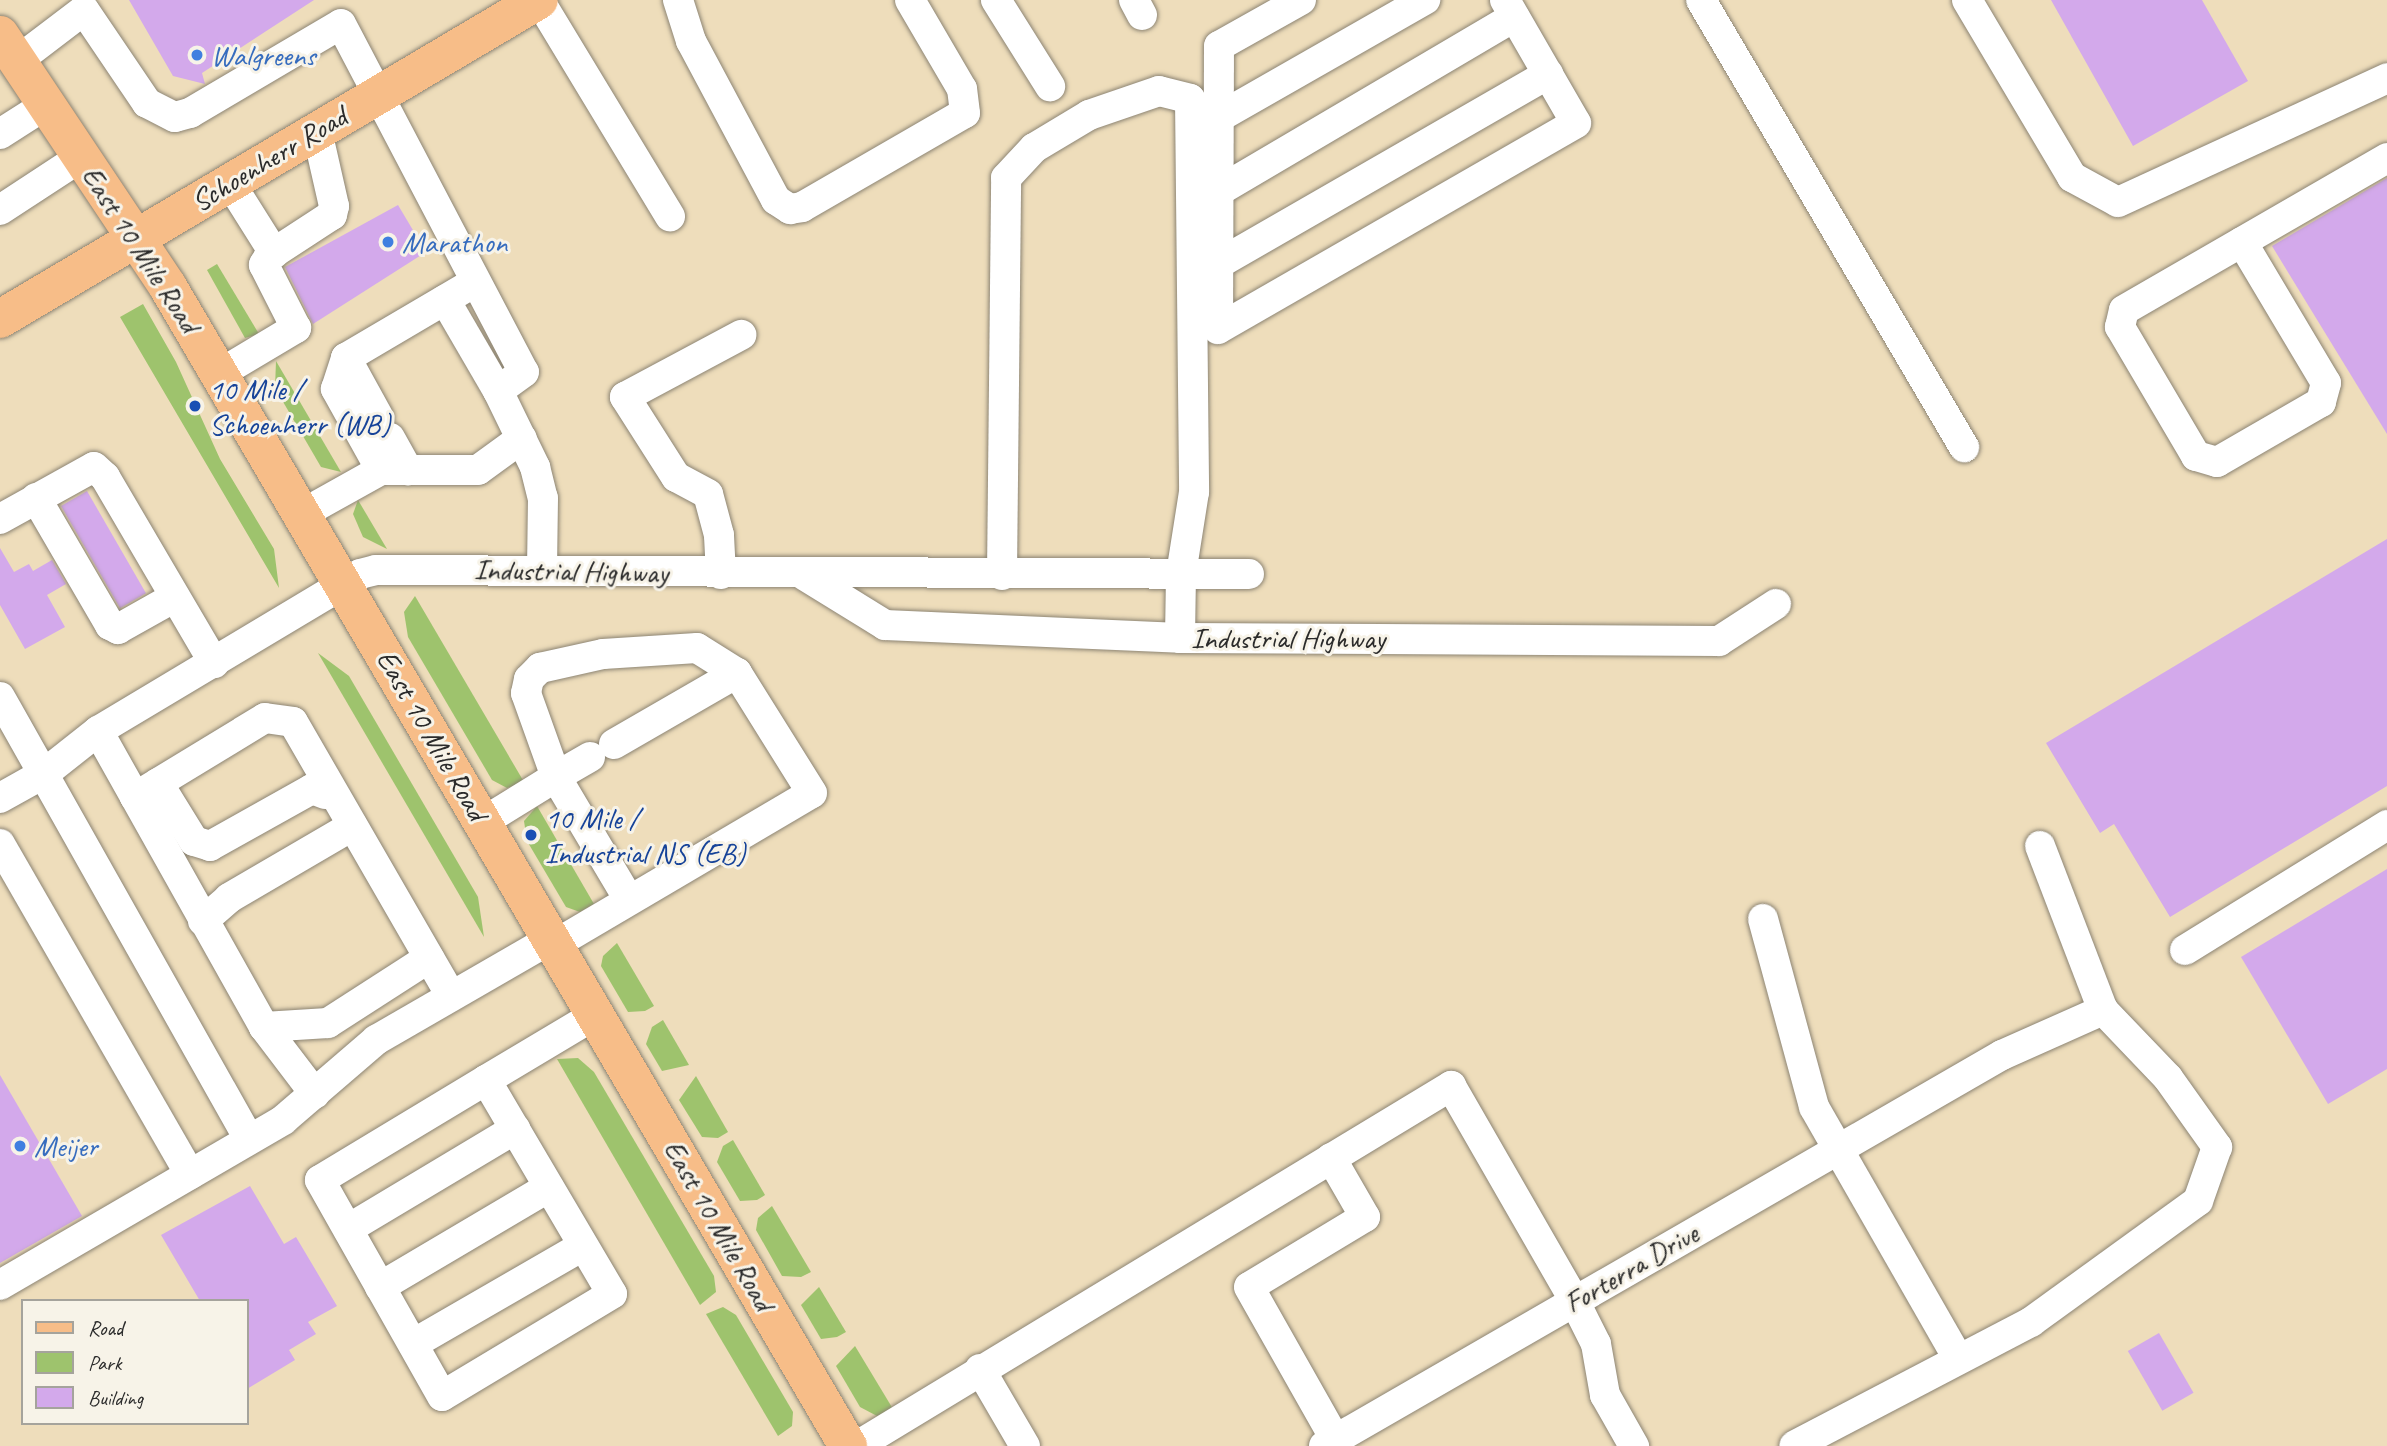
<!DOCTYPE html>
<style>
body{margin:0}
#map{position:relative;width:2387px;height:1446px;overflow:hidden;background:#edb;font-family:Caveat,sans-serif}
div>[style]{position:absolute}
.green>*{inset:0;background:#9ec36d}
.building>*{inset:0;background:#d3a9eb;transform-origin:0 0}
.roads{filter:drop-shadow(0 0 2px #8c8473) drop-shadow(0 0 2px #8c8473)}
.minor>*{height:30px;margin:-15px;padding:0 15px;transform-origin:15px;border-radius:15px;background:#fff}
.major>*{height:38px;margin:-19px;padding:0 19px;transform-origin:19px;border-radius:19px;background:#f7bd88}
.dots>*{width:19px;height:19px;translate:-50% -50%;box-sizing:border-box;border:4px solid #f7f3e8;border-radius:50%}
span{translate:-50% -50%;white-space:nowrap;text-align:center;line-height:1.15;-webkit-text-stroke:6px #f7f3e8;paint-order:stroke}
.shop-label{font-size:30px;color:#366cbe}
.left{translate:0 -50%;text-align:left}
.street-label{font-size:30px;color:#2b2b2b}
.transit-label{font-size:30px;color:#164399}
.legend{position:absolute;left:21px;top:1299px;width:228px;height:126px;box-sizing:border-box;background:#f7f3e8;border:2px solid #a5a39c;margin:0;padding:9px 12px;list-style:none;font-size:21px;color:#2b2b2b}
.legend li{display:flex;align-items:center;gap:14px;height:35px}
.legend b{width:35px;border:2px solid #a5a39c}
</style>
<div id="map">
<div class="green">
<div style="clip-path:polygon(217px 264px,259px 334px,245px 338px,207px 270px)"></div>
<div style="clip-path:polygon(143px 304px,176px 362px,220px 459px,274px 549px,279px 588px,120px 317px)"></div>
<div style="clip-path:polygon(276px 361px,341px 472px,321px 467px,275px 388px)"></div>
<div style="clip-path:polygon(358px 500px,387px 549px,363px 537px,353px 514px)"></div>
<div style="clip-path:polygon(415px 596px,524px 782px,507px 788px,492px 780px,408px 637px,404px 612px)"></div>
<div style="clip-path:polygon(318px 653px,349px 676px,478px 897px,484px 937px)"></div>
<div style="clip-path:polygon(537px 806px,594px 904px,580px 912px,566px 907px,527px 841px,524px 821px)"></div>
<div style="clip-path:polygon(617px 943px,654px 1006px,645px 1011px,628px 1012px,601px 966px,603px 956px)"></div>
<div style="clip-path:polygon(663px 1020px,689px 1065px,662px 1071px,646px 1044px,652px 1027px)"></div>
<div style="clip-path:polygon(578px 1058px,594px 1072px,714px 1276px,716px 1292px,700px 1305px,557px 1059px)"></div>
<div style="clip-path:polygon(696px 1076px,728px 1132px,718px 1138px,702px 1137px,679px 1100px)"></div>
<div style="clip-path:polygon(733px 1140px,765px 1195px,757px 1200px,740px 1201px,717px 1162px,723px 1146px)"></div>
<div style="clip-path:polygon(772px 1206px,811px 1272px,801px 1277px,782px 1276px,756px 1230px,758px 1218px)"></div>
<div style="clip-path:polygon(819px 1287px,846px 1332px,837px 1337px,821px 1339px,801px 1305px)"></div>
<div style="clip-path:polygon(723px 1307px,736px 1315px,793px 1412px,792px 1426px,778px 1436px,706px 1314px)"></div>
<div style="clip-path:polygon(855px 1346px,893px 1409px,877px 1416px,860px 1407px,836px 1366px)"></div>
</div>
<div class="building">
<div style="clip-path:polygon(129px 0,314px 0,202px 73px,205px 84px,173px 76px)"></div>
<div style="clip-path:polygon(2051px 0,2202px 0,2248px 81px,2133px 146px)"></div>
<div style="clip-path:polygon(2387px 178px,2387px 434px,2272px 246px)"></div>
<div style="clip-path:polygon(398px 205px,426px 252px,313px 324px,285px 267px)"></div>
<div style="left:87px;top:491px;width:118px;height:30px;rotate:60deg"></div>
<div style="clip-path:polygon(2387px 539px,2387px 786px,2170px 917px,2114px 824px,2100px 833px,2046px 743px)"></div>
<div style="clip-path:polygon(0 548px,14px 572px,29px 564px,33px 571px,52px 560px,66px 584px,47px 595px,65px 627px,25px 649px,0 605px)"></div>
<div style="clip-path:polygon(2387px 869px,2387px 1069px,2328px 1104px,2241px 957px)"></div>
<div style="clip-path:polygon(0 1075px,82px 1216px,0 1263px)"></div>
<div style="clip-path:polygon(250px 1186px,284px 1244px,296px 1237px,337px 1306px,308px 1322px,316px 1334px,289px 1350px,295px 1360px,247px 1389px,247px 1301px,200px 1301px,161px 1235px)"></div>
<div style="left:2159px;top:1333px;width:69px;height:36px;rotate:60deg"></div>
</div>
<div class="roads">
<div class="minor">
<div style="left:539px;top:0;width:253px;rotate:58.8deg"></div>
<div style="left:678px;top:0;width:43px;rotate:72.4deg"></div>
<div style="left:691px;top:41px;width:180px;rotate:61.9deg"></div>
<div style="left:776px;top:200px;width:17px;rotate:33deg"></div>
<div style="left:790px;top:209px;width:12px;rotate:-9deg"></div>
<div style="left:802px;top:207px;width:188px;rotate:-30deg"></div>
<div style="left:965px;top:113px;width:24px;rotate:-97deg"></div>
<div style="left:962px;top:89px;width:103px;rotate:-120.3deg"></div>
<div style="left:996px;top:0;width:102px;rotate:57.9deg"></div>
<div style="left:1134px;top:0;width:17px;rotate:62deg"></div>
<div style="left:1301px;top:0;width:94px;rotate:150.7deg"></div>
<div style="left:1219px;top:46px;width:283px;rotate:90.2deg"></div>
<div style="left:1218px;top:329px;width:413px;rotate:-29.9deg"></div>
<div style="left:1576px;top:123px;width:142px;rotate:-120deg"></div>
<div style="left:1701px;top:0;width:519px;rotate:59.53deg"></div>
<div style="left:1967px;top:0;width:206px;rotate:59.3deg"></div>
<div style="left:2072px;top:177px;width:52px;rotate:28.5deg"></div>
<div style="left:2118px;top:202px;width:296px;rotate:-24.7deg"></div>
<div style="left:17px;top:61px;width:84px;rotate:-37.3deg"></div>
<div style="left:84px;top:10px;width:112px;rotate:55.9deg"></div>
<div style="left:147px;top:103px;width:31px;rotate:27deg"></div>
<div style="left:175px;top:117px;width:16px;rotate:-15deg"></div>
<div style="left:190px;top:113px;width:175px;rotate:-30.5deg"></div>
<div style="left:341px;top:24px;width:393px;rotate:62.3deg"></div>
<div style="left:524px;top:372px;width:32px;rotate:144deg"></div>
<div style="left:498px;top:391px;width:85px;rotate:64deg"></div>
<div style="left:535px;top:467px;width:32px;rotate:76deg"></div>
<div style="left:543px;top:498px;width:71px;rotate:90.8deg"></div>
<div style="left:1216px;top:119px;width:241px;rotate:-29.7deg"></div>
<div style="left:0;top:134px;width:56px;rotate:-32.6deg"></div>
<div style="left:230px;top:183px;width:83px;rotate:57.8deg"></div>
<div style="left:1217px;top:192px;width:345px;rotate:-30.5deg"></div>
<div style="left:0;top:210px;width:97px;rotate:-33.2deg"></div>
<div style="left:2242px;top:242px;width:164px;rotate:59.2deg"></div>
<div style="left:2326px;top:383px;width:20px;rotate:105deg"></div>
<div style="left:2321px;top:402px;width:120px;rotate:150deg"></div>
<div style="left:2217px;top:462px;width:22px;rotate:-164deg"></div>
<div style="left:2196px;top:456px;width:150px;rotate:-120.5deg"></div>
<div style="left:2120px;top:327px;width:17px;rotate:-77deg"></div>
<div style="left:2124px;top:310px;width:304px;rotate:-30deg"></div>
<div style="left:1218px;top:264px;width:381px;rotate:-29.9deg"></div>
<div style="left:445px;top:300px;width:105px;rotate:59.8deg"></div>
<div style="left:346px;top:358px;width:68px;rotate:61.2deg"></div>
<div style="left:219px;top:374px;width:90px;rotate:-30.9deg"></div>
<div style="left:296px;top:328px;width:71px;rotate:-116.9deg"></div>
<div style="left:264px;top:265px;width:10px;rotate:-61deg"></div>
<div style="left:269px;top:256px;width:75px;rotate:-33.1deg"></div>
<div style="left:332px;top:215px;width:9px;rotate:-77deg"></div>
<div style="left:334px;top:206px;width:77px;rotate:-102.8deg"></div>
<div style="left:390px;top:438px;width:37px;rotate:61deg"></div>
<div style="left:381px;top:470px;width:93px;rotate:-119.1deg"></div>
<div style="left:336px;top:389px;width:33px;rotate:-72deg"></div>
<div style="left:346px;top:358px;width:150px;rotate:-30.5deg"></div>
<div style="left:36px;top:498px;width:147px;rotate:59.8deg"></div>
<div style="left:110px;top:625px;width:9px;rotate:27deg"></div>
<div style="left:118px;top:629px;width:65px;rotate:-29.3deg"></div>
<div style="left:302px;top:514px;width:90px;rotate:-29.1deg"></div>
<div style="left:381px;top:470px;width:97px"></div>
<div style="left:478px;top:470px;width:54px;rotate:-36deg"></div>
<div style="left:0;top:519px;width:107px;rotate:-29deg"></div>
<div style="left:94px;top:467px;width:15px;rotate:42deg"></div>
<div style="left:105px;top:477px;width:216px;rotate:59.6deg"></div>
<div style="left:721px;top:574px;width:39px;rotate:-93deg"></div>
<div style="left:719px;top:535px;width:42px;rotate:-105deg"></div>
<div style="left:708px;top:494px;width:36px;rotate:-152deg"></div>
<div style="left:676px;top:477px;width:95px;rotate:-122.5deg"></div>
<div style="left:625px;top:397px;width:132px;rotate:-28.1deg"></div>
<div style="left:804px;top:575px;width:95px;rotate:31.7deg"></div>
<div style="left:885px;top:625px;width:295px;rotate:2.5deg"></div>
<div style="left:1180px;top:638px;width:539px;rotate:0.32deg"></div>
<div style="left:1719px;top:641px;width:68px;rotate:-33deg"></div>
<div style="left:1002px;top:575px;width:397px;rotate:-89.4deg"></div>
<div style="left:1006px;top:178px;width:41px;rotate:-47deg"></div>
<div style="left:1034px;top:148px;width:64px;rotate:-31deg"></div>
<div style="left:1089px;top:115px;width:74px;rotate:-18.9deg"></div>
<div style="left:1159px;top:91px;width:32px;rotate:14deg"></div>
<div style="left:1190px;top:99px;width:393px;rotate:89.4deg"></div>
<div style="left:1194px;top:492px;width:83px;rotate:99deg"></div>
<div style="left:1181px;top:574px;width:64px;rotate:90.9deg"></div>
<div style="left:0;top:697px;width:507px;rotate:60.61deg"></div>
<div style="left:98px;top:731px;width:76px;rotate:60.7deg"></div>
<div style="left:135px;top:797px;width:152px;rotate:-31.3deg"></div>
<div style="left:265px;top:718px;width:28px;rotate:8deg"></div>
<div style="left:293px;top:722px;width:316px;rotate:60deg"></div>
<div style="left:590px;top:757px;width:39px;rotate:150deg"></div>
<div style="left:556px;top:777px;width:143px;rotate:59.3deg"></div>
<div style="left:158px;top:783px;width:68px;rotate:58.2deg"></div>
<div style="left:194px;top:841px;width:17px;rotate:17deg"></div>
<div style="left:210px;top:846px;width:117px;rotate:-29.2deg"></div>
<div style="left:312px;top:789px;width:14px;rotate:21deg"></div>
<div style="left:135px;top:797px;width:264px;rotate:60.7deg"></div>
<div style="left:264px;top:1027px;width:84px;rotate:52.7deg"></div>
<div style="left:0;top:798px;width:51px;rotate:-29.1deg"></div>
<div style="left:45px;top:773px;width:68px;rotate:-38.4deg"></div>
<div style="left:98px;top:731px;width:305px;rotate:-30.9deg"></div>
<div style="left:360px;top:574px;width:16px;rotate:-14deg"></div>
<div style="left:376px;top:570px;width:873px;rotate:0.26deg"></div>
<div style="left:483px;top:822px;width:86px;rotate:-31.7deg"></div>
<div style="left:556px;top:777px;width:89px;rotate:-109.7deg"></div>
<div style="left:526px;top:693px;width:14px;rotate:-78deg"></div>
<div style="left:529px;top:679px;width:16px;rotate:-45deg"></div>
<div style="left:540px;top:668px;width:65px;rotate:-12.5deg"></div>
<div style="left:603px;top:654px;width:94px;rotate:-3.7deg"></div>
<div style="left:697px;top:648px;width:47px;rotate:32deg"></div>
<div style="left:0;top:844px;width:381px;rotate:60.1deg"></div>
<div style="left:2040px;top:846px;width:176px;rotate:69deg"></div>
<div style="left:1763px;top:919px;width:195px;rotate:74.8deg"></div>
<div style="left:1814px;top:1107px;width:289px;rotate:60.2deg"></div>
<div style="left:203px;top:921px;width:35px;rotate:-41deg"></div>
<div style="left:229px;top:898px;width:143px;rotate:-30.3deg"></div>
<div style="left:554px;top:945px;width:299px;rotate:-30.5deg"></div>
<div style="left:812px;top:793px;width:142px;rotate:-122deg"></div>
<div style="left:737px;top:673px;width:142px;rotate:150deg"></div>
<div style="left:2185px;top:950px;width:238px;rotate:-31.7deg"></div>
<div style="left:264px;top:1027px;width:64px;rotate:-3.6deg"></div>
<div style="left:328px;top:1023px;width:120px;rotate:-32.8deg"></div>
<div style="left:486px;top:1080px;width:248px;rotate:59.5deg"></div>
<div style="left:612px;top:1294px;width:198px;rotate:149deg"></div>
<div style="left:442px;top:1396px;width:248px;rotate:-119.5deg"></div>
<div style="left:320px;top:1180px;width:194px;rotate:-31.1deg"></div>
<div style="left:486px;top:1080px;width:127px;rotate:-30.8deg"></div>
<div style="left:1331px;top:1158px;width:68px;rotate:60deg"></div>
<div style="left:1365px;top:1217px;width:135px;rotate:148.9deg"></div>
<div style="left:1249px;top:1287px;width:175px;rotate:60.5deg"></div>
<div style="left:348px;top:1229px;width:195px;rotate:-30.9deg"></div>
<div style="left:0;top:1285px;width:328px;rotate:-30.2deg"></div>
<div style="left:283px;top:1120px;width:123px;rotate:-40.7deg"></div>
<div style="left:376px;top:1040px;width:202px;rotate:-30deg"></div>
<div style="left:380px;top:1287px;width:196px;rotate:-30.6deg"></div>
<div style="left:413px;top:1344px;width:196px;rotate:-30deg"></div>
<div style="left:980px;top:1369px;width:89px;rotate:59.7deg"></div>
<div style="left:857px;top:1446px;width:695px;rotate:-31.22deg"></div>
<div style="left:1451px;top:1086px;width:247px;rotate:60.1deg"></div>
<div style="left:1574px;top:1300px;width:49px;rotate:63.4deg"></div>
<div style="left:1596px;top:1344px;width:52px;rotate:80deg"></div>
<div style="left:1605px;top:1395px;width:59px;rotate:60.4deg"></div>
<div style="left:1324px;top:1446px;width:783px;rotate:-29.97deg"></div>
<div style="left:2002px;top:1055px;width:111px;rotate:-24deg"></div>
<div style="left:2103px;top:1010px;width:94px;rotate:46.3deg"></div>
<div style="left:2168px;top:1078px;width:85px;rotate:54.6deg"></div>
<div style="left:2217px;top:1147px;width:57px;rotate:109.4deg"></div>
<div style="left:2198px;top:1201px;width:206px;rotate:144.1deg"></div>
<div style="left:2031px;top:1322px;width:267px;rotate:152.4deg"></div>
</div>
<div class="major">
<div style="left:0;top:35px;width:303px;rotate:56.3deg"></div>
<div style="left:168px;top:287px;width:1344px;rotate:59.6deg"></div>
<div style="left:0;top:319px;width:626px;rotate:-30.62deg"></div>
</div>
</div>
<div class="dots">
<div style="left:197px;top:55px;background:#3f7fe0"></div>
<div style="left:388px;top:242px;background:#3f7fe0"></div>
<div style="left:195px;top:406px;background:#1a4fb4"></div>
<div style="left:531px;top:835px;background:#1a4fb4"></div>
<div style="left:20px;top:1146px;background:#3f7fe0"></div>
</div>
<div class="shop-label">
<span class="left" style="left:211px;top:55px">Walgreens</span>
<span class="left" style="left:402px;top:242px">Marathon</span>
<span class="left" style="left:34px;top:1146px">Meijer</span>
</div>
<div class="street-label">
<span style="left:269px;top:159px;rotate:-31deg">Schoenherr Road</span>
<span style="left:141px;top:249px;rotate:57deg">East 10 Mile Road</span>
<span style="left:571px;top:571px;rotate:1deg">Industrial Highway</span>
<span style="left:1288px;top:638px">Industrial Highway</span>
<span style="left:432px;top:735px;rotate:60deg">East 10 Mile Road</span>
<span style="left:719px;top:1225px;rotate:60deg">East 10 Mile Road</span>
<span style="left:1631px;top:1268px;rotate:-30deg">Forterra Drive</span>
</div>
<div class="transit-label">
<span class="left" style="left:209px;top:406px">10 Mile /<br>Schoenherr (WB)</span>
<span class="left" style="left:545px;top:835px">10 Mile /<br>Industrial NS (EB)</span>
</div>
<ul class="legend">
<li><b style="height:9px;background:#f7bd88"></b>Road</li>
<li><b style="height:19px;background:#9ec36d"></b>Park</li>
<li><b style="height:19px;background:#d3a9eb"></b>Building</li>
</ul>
</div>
